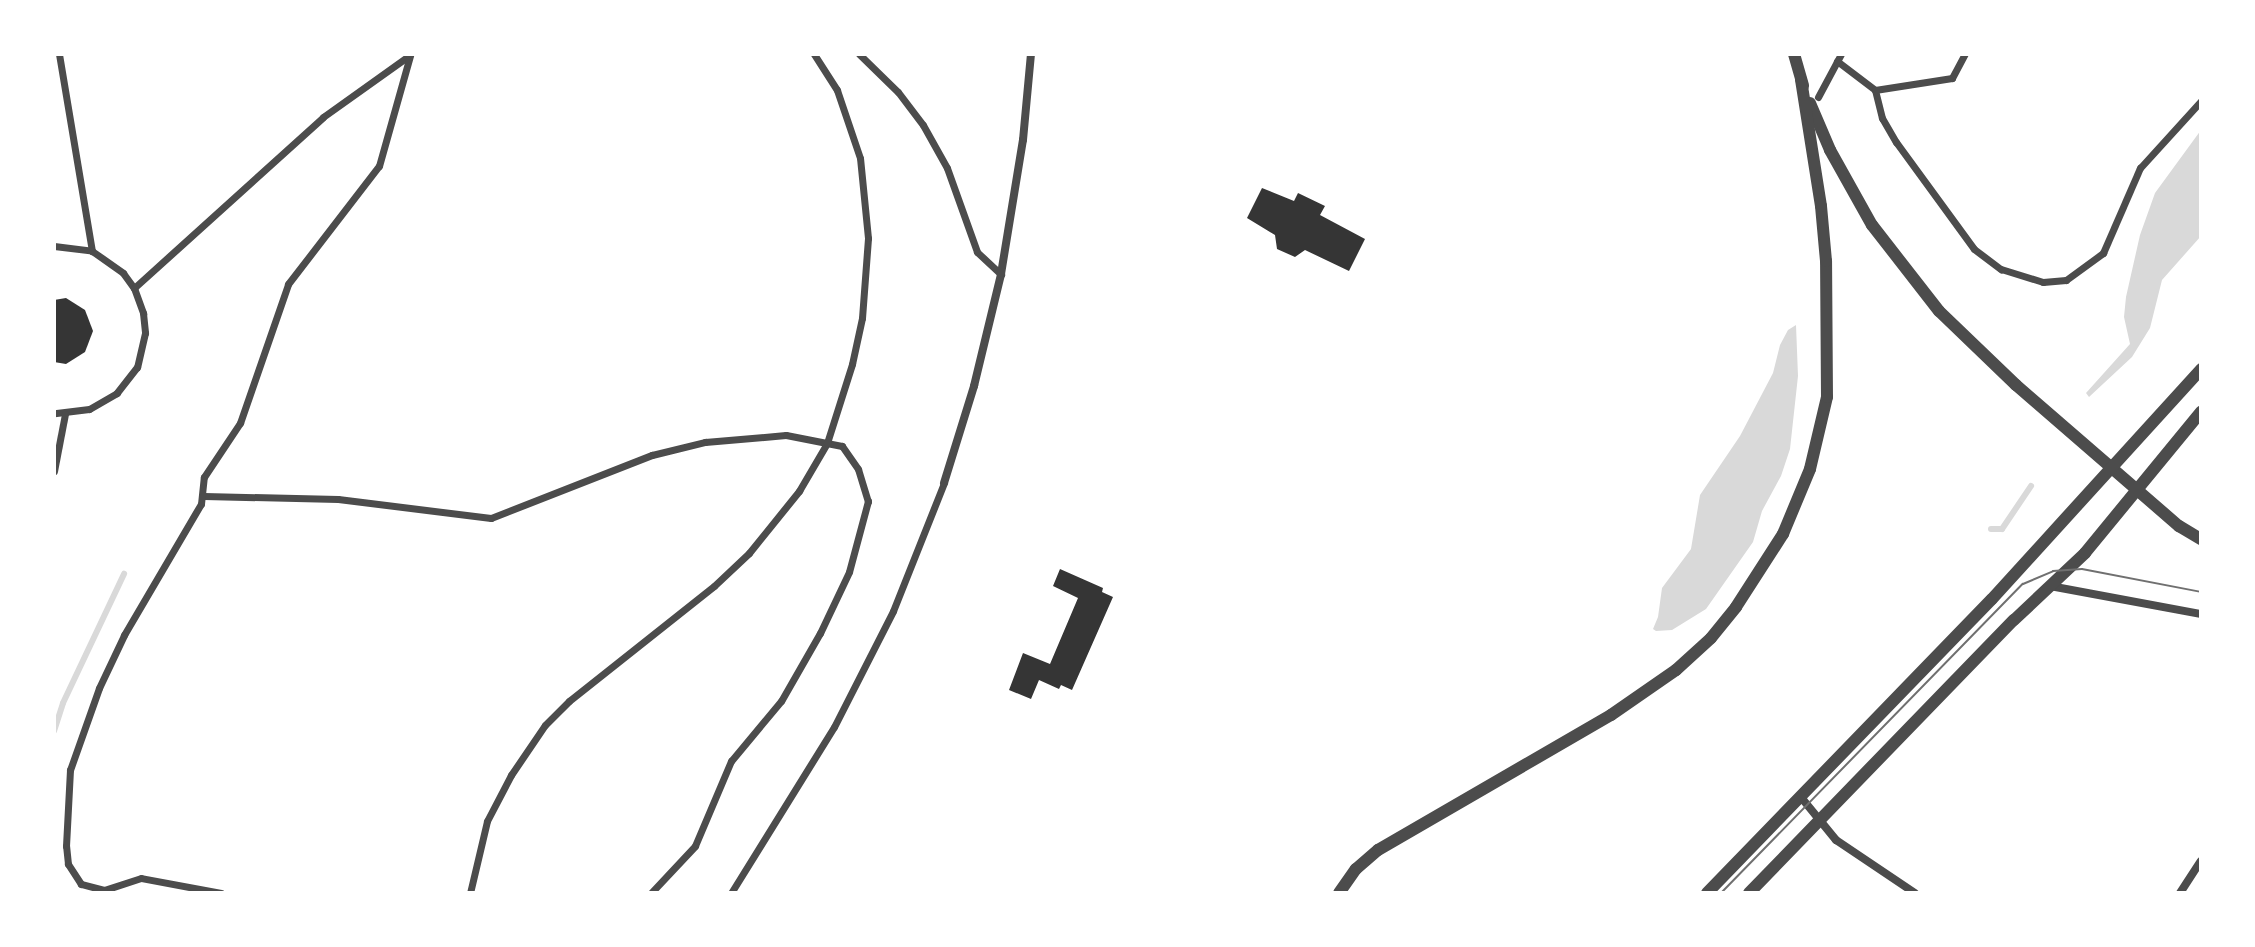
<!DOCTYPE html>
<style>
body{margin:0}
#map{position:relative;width:2255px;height:947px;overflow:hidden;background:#fff;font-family:"Space Grotesk",sans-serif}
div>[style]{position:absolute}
.water>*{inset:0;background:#d9d9d9}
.stream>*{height:6px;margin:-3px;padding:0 3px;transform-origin:3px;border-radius:3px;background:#d9d9d9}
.building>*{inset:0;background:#353535}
.pedestrian>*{height:7px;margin:-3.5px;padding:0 3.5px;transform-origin:3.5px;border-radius:3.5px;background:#4c4c4c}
.minor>*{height:8px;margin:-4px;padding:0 4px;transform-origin:4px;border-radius:4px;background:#4c4c4c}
.tertiary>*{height:12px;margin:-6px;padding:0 6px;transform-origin:6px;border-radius:6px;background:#4c4c4c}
.tram>*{height:2px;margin:-1px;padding:0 1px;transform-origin:1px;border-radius:1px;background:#707070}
span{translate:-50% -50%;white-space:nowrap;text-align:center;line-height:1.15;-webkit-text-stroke:6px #fff;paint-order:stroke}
.frame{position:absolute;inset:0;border:56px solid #fff;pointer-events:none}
</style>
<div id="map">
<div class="water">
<div style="clip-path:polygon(2201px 130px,2201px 236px,2162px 280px,2150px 328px,2132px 357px,2089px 397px,2086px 393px,2130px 344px,2124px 317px,2126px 297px,2140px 235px,2155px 193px)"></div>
<div style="clip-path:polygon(1796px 325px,1798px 376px,1790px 449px,1781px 476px,1762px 511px,1753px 542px,1706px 609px,1672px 630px,1656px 631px,1653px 629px,1658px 617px,1662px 588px,1691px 549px,1700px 495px,1740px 436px,1773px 373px,1780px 345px,1788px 330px)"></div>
</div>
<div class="stream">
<div style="left:1991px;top:529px;width:11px"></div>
<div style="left:2002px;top:529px;width:52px;rotate:-56deg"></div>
<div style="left:54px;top:731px;width:29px;rotate:-72deg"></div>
<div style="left:63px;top:703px;width:143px;rotate:-64.7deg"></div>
</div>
<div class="building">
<div style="clip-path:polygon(1262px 188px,1294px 201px,1298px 193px,1325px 206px,1320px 215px,1365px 239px,1349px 271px,1305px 250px,1295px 257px,1277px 249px,1275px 235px,1247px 218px)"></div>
<div style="clip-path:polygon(66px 298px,85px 310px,93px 331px,85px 352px,66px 364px,54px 362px,54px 300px)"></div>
<div style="clip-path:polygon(1060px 569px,1103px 588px,1102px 592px,1113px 597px,1072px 690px,1061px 685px,1059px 689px,1039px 680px,1031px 699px,1009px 690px,1023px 653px,1050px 664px,1078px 598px,1053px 586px)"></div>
</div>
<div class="pedestrian">
<div style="left:59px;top:54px;width:200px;rotate:80.5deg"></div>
<div style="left:859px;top:54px;width:54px;rotate:44.3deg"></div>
<div style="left:898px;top:92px;width:41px;rotate:52.9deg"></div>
<div style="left:923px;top:125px;width:49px;rotate:60.8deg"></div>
<div style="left:947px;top:168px;width:89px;rotate:70.3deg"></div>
<div style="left:977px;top:252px;width:33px;rotate:43deg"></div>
<div style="left:1837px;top:61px;width:48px;rotate:37.3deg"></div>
<div style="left:1875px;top:90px;width:29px;rotate:76deg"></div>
<div style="left:1882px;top:118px;width:28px;rotate:60deg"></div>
<div style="left:1896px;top:142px;width:132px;rotate:53.9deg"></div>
<div style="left:1974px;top:249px;width:34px;rotate:37deg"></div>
<div style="left:2001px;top:269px;width:44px;rotate:17.2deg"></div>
<div style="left:2043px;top:282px;width:23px;rotate:-5deg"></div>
<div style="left:2066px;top:280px;width:46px;rotate:-36.1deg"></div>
<div style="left:2103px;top:253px;width:93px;rotate:-66.5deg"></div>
<div style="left:2140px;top:168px;width:91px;rotate:-47.7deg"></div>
<div style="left:1875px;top:90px;width:78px;rotate:-8.9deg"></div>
<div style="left:1952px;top:78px;width:27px;rotate:-62deg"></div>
<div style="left:1818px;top:97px;width:49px;rotate:-61.9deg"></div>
<div style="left:54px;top:246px;width:38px;rotate:7deg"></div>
<div style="left:92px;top:251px;width:38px;rotate:35deg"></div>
<div style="left:123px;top:273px;width:19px;rotate:54deg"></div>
<div style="left:134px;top:288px;width:27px;rotate:70deg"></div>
<div style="left:143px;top:313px;width:20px;rotate:84deg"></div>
<div style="left:145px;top:333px;width:35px;rotate:103deg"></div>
<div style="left:137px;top:367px;width:33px;rotate:128deg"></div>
<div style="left:117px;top:393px;width:32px;rotate:150deg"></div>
<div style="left:89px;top:409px;width:35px;rotate:173deg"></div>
<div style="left:134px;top:288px;width:255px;rotate:-42.1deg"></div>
<div style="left:323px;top:117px;width:107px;rotate:-35.5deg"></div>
<div style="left:54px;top:471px;width:58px;rotate:-79.1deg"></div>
<div style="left:204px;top:496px;width:134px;rotate:1.3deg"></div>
<div style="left:338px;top:499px;width:154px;rotate:7.1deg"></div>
<div style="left:491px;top:518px;width:173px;rotate:-21.4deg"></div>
<div style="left:652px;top:455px;width:55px;rotate:-13.8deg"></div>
<div style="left:705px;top:442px;width:81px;rotate:-4.9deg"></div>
<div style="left:786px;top:435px;width:57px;rotate:11.1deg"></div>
<div style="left:842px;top:446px;width:28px;rotate:55deg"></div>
<div style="left:858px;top:469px;width:34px;rotate:73deg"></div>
<div style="left:868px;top:501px;width:73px;rotate:105deg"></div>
<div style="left:849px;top:572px;width:68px;rotate:115.4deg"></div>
<div style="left:820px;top:633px;width:78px;rotate:119.8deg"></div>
<div style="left:781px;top:701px;width:78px;rotate:129.8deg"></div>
<div style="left:731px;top:761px;width:92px;rotate:113deg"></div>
<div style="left:695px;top:846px;width:64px;rotate:133.1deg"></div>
<div style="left:221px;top:893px;width:81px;rotate:-169.4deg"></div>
<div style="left:141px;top:878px;width:39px;rotate:162deg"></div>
<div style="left:104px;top:890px;width:24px;rotate:-165deg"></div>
<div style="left:81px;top:884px;width:24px;rotate:-123deg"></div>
<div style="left:68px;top:864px;width:18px;rotate:-96deg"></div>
<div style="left:66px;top:846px;width:76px;rotate:-87deg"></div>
<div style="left:70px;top:770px;width:87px;rotate:-70.5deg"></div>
<div style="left:99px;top:688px;width:59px;rotate:-64.7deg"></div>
<div style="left:124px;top:635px;width:152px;rotate:-59.6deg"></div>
<div style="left:201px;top:504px;width:27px;rotate:-84deg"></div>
<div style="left:204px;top:477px;width:65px;rotate:-56.3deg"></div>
<div style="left:240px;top:423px;width:147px;rotate:-70.9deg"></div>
<div style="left:288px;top:284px;width:149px;rotate:-52.4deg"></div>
<div style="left:379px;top:166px;width:114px;rotate:-74.3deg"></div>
<div style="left:470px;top:893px;width:74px;rotate:-76.7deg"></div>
<div style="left:487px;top:821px;width:52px;rotate:-62.4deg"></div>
<div style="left:511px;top:775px;width:60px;rotate:-55.8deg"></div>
<div style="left:545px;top:725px;width:34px;rotate:-45deg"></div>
<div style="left:569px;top:701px;width:185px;rotate:-38.4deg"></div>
<div style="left:714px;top:586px;width:48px;rotate:-43.3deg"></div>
<div style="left:749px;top:553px;width:80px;rotate:-51.1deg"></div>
<div style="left:799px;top:491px;width:56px;rotate:-59.7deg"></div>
<div style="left:827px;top:443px;width:83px;rotate:-72.4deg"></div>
<div style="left:852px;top:364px;width:47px;rotate:-77.7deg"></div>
<div style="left:862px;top:318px;width:80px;rotate:-85.7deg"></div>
<div style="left:868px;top:238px;width:80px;rotate:-95.7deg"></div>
<div style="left:860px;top:158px;width:72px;rotate:-108.7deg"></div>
<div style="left:837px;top:90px;width:43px;rotate:-122.6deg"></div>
<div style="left:731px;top:893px;width:195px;rotate:-58.2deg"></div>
<div style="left:834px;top:727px;width:130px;rotate:-63deg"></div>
<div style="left:893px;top:611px;width:138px;rotate:-68.3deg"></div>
</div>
<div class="minor">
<div style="left:944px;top:483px;width:102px;rotate:-72.8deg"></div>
<div style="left:974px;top:386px;width:115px;rotate:-76.4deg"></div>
<div style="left:1001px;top:274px;width:136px;rotate:-80.7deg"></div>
<div style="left:1023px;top:140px;width:86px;rotate:-84.7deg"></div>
<div style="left:2050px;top:586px;width:154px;rotate:10.5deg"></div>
<div style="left:1800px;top:796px;width:57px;rotate:50.7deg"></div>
<div style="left:1836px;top:840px;width:95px;rotate:33.9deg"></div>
<div style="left:2180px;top:893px;width:38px;rotate:-57deg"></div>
</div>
<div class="tertiary">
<div style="left:1794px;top:54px;width:33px;rotate:74deg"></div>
<div style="left:1810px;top:103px;width:51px;rotate:66.9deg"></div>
<div style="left:1830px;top:150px;width:86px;rotate:60.8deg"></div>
<div style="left:1872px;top:225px;width:109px;rotate:52.1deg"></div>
<div style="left:1939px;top:311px;width:107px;rotate:43.9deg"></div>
<div style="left:2016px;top:385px;width:216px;rotate:40.9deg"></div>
<div style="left:2179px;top:526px;width:26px;rotate:31deg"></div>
<div style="left:1339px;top:893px;width:29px;rotate:-55deg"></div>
<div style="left:1356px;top:869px;width:29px;rotate:-41deg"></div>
<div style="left:1378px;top:850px;width:269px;rotate:-30.1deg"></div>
<div style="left:1611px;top:715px;width:79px;rotate:-34.7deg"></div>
<div style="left:1676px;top:670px;width:47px;rotate:-42.4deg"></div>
<div style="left:1711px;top:638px;width:40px;rotate:-51deg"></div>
<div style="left:1736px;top:607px;width:87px;rotate:-57.2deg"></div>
<div style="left:1783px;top:534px;width:70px;rotate:-67.4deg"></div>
<div style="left:1810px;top:469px;width:74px;rotate:-76.7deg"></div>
<div style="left:1827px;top:397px;width:136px;rotate:-90.4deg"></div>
<div style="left:1826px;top:261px;width:55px;rotate:-95.2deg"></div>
<div style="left:1821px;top:206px;width:128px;rotate:-99deg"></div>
<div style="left:1707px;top:893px;width:409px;rotate:-45.9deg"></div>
<div style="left:1992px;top:599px;width:311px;rotate:-47.7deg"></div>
<div style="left:1749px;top:893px;width:380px;rotate:-45.9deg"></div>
<div style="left:2014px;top:620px;width:98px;rotate:-43.3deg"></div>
<div style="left:2085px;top:553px;width:183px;rotate:-50.6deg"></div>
</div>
<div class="tram">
<div style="left:1721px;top:893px;width:432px;rotate:-45.7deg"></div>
<div style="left:2023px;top:584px;width:33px;rotate:-23deg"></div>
<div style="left:2053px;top:571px;width:29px;rotate:-4deg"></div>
<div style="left:2082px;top:569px;width:121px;rotate:10.9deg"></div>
</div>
<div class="frame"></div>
</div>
